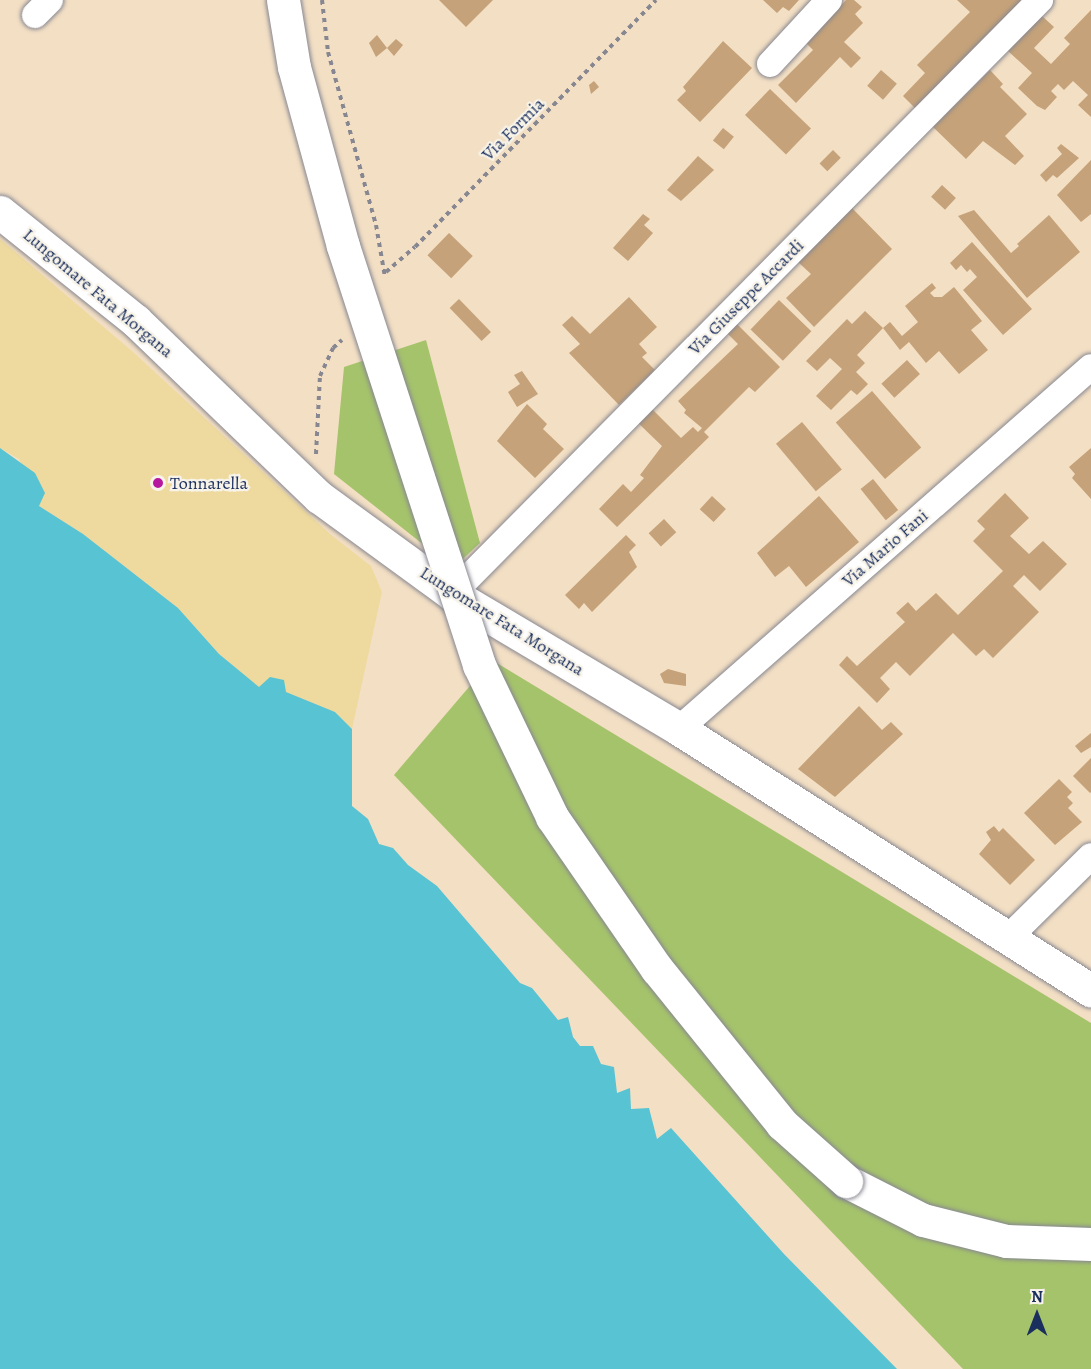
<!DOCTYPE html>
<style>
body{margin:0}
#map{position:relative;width:1091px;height:1369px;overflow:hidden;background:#f3dfc4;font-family:Alegreya,serif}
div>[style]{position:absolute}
.green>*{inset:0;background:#a5c36b}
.sand>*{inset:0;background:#eeda9e}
.water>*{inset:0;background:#58c3d2}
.building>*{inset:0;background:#c5a279;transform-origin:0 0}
.path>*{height:4px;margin-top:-2px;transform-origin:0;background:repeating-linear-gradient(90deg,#878791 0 4.5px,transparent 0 9px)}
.roads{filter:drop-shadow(0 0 2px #878791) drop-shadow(0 0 2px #878791)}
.street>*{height:26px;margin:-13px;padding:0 13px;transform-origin:13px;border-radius:13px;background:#fff}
.secondary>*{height:33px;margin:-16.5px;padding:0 16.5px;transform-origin:16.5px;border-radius:16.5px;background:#fff}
.bridges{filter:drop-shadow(0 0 2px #878791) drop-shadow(0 0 2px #878791)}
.secondary-bridge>*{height:33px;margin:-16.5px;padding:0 16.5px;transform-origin:16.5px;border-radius:16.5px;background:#fff}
.dots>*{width:16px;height:16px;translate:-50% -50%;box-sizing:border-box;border:3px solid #f7f3e8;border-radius:50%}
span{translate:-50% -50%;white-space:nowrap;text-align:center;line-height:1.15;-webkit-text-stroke:4.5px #f7f3e8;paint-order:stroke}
.street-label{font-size:18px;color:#1b2f5e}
.poi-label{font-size:18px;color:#1b2f5e}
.left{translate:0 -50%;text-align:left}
.north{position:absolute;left:1007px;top:1285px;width:60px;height:60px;-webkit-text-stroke:4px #f7f3e8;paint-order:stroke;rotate:0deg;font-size:16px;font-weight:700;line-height:24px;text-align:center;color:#1b2f5e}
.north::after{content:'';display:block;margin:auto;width:21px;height:27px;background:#1b2f5e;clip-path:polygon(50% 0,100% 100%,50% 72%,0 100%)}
</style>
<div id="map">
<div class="green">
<div style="clip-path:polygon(426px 340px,480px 543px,453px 568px,334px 474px,344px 367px)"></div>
<div style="clip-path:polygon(492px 660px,1091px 1023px,1091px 1369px,963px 1369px,394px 775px)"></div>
</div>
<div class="sand">
<div style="clip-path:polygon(0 239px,132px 351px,330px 534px,371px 566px,382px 592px,352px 729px,335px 712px,286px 692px,259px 688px,219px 654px,178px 608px,83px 534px,39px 506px,19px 459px,0 448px)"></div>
</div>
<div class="water">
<div style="clip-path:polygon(0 448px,35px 473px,45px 493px,39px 506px,83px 534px,178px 608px,219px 654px,259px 687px,270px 677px,284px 680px,286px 692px,335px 712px,352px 729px,352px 806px,368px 819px,379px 844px,393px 848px,408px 865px,437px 886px,520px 983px,532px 988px,558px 1020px,568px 1017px,573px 1037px,580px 1046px,593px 1046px,601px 1064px,614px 1067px,617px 1093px,630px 1088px,631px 1109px,649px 1108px,657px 1139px,671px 1128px,784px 1254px,897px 1369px,0 1369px)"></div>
</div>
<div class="building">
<div style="clip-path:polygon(439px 0,493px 0,466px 27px)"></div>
<div style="clip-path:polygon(763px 0,799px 0,789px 11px,783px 7px,777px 13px)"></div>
<div style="clip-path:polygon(846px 0,854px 0,862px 7px,855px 14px,863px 23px,844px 42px,861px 58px,851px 68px,840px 57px,796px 103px,778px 85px,813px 50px,805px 42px)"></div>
<div style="clip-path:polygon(957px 0,1025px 0,916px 109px,903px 96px,925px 73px,917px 65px,970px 12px)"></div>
<div style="clip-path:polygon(1091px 10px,1091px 117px,1078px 105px,1088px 95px,1073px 81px,1064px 90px,1058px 84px,1051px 91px,1057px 97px,1045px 110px,1037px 106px,1018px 88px,1032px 73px,1008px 51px,1042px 16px,1054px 27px,1034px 48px,1051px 64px,1070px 44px,1064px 38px)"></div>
<div style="clip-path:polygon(377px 35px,387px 48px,376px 57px,369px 43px)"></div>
<div style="clip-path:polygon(396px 39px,403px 45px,394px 56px,387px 48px)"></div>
<div style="clip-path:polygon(723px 41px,752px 68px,700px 122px,677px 100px,686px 91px,683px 87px)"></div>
<div style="left:881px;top:70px;width:21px;height:21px;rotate:41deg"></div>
<div style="clip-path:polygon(990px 70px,1003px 84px,1000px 87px,1027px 114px,1005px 136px,1024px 156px,1015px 165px,983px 141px,966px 159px,933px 127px)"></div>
<div style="clip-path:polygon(594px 81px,599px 87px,591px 94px,589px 85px)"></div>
<div style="left:770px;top:89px;width:57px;height:36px;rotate:44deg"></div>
<div style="left:723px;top:128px;width:14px;height:16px;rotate:39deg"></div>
<div style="clip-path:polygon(1061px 144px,1079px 158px,1057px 178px,1053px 175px,1046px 182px,1040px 175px,1062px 154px,1057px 148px)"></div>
<div style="left:833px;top:150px;width:11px;height:19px;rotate:45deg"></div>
<div style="clip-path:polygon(698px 156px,714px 170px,681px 201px,667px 190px)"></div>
<div style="clip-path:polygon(1091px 160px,1091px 214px,1081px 222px,1057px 195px)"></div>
<div style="left:942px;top:185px;width:19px;height:16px;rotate:43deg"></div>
<div style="clip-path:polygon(852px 208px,892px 249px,814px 327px,786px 298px,811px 274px,798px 262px)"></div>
<div style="clip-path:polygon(974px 210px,1011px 253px,1019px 246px,1017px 244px,1049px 215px,1080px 252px,1027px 298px,958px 216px)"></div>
<div style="clip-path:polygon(643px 214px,650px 219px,644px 225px,653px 233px,628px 261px,613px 248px)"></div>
<div style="left:449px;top:233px;width:33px;height:31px;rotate:44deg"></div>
<div style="clip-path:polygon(972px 242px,1032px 309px,1003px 335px,963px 290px,977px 277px,970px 269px,967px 272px,961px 265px,956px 270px,950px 263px)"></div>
<div style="clip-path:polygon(932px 283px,936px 288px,930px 293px,934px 297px,942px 297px,954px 287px,982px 321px,971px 330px,988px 350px,959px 374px,939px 351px,926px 363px,909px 342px,900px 350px,883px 328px,857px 355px,865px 363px,856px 372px,868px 384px,857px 395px,851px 390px,831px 410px,816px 396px,842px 369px,830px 358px,817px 371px,806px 361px,847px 319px,852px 324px,865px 311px,883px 328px,890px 322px,902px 336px,918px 322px,905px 306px)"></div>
<div style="clip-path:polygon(629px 297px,657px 327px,639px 344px,647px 353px,642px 357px,655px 370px,619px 405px,569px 353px,580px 344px,562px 325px,572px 316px,590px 334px)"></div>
<div style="left:459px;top:299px;width:46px;height:13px;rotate:46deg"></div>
<div style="left:779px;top:300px;width:45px;height:41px;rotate:44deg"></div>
<div style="clip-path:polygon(735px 322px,780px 367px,755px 392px,749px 387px,704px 432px,709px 437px,617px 527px,599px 509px,623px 484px,631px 492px,644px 478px,640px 475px,662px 446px,634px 419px,648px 405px,681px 438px,693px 427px,698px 432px,702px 428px,684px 413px,686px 410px,678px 401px,738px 344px,726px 332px)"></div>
<div style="left:907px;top:360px;width:19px;height:35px;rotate:47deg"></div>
<div style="clip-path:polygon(522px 371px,538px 394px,517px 407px,508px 392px,520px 384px,514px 375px)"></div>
<div style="left:872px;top:391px;width:75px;height:48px;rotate:49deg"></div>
<div style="clip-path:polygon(527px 404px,547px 424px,543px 429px,564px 449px,535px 478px,497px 441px)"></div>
<div style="left:802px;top:422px;width:62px;height:34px;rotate:50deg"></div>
<div style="clip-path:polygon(1091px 448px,1091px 499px,1072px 478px,1075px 474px,1069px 467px)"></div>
<div style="left:873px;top:479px;width:40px;height:16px;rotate:51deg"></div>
<div style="clip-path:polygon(1005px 493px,1029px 518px,1010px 536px,1029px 554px,1043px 541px,1067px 564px,1040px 591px,1024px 575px,1013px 586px,1039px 612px,993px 658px,984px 649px,976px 656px,953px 633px,910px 676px,896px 662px,880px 678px,890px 689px,877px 703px,839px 665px,847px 656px,857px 666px,905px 622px,896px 613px,908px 602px,916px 611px,936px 593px,958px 615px,1003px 571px,973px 541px,985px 529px,977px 521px)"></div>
<div style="left:712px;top:496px;width:19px;height:18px;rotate:43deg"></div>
<div style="clip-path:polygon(819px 496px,859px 542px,806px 587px,789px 566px,775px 577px,757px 553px)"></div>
<div style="left:664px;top:519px;width:18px;height:21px;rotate:47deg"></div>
<div style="clip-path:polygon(626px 535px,636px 545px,629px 552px,637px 567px,592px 612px,584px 603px,579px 609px,565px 595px)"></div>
<div style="clip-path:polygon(668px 669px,686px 674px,686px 686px,664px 683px,660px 674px)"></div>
<div style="clip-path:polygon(859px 706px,882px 730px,891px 722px,903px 734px,835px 797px,798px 769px)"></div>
<div style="clip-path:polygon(1091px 733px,1091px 747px,1081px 753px,1075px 746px)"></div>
<div style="clip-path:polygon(1091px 758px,1091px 792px,1090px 793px,1073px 776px)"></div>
<div style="clip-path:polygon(1059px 779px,1072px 792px,1067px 797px,1073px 803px,1068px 808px,1082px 822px,1055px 845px,1024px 813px)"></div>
<div style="clip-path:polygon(994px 826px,999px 832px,1003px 828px,1035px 860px,1010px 885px,979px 854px,991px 840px,986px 832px)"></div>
</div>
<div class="path">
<div style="left:322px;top:0;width:52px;rotate:83.4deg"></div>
<div style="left:328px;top:52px;width:180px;rotate:74.5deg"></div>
<div style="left:376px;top:225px;width:53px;rotate:80.2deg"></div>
<div style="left:386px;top:272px;width:38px;rotate:-41deg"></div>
<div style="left:415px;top:247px;width:345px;rotate:-45.7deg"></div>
<div style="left:316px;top:454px;width:78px;rotate:-87.1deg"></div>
<div style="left:320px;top:376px;width:31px;rotate:-65deg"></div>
<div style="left:333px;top:348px;width:12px;rotate:-42deg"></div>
</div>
<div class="roads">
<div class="street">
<div style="left:35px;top:15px;width:21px;rotate:-45deg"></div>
<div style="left:770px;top:64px;width:87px;rotate:-47.3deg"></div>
<div style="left:452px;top:594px;width:836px;rotate:-45.29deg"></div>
<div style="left:679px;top:729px;width:548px;rotate:-41.3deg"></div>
<div style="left:1009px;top:937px;width:115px;rotate:-44.6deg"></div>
</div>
<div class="secondary">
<div style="left:0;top:212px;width:174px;rotate:38.7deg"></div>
<div style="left:136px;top:321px;width:254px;rotate:43.9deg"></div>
<div style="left:319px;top:497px;width:165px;rotate:36.1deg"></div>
<div style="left:452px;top:594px;width:264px;rotate:30.7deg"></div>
<div style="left:679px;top:729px;width:488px;rotate:32.4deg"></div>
<div style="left:846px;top:1181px;width:86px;rotate:26.9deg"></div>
<div style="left:923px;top:1220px;width:86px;rotate:14.2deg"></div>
<div style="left:1006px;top:1241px;width:85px;rotate:2deg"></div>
</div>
</div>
<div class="bridges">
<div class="secondary-bridge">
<div style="left:283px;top:0;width:68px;rotate:80.7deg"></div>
<div style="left:294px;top:67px;width:186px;rotate:74.7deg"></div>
<div style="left:343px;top:246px;width:441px;rotate:72deg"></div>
<div style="left:479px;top:665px;width:169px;rotate:64.3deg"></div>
<div style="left:552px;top:817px;width:185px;rotate:55.4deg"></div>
<div style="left:657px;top:969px;width:199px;rotate:51.1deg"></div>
<div style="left:782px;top:1124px;width:86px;rotate:41.7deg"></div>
</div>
</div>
<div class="dots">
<div style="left:158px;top:483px;background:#b5179e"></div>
</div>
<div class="street-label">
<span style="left:513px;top:129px;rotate:-45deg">Via Formia</span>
<span style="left:98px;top:293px;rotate:40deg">Lungomare Fata Morgana</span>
<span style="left:746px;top:297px;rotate:-45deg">Via Giuseppe Accardi</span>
<span style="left:885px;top:548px;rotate:-41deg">Via Mario Fani</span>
<span style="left:502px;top:621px;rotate:32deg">Lungomare Fata Morgana</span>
</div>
<div class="poi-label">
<span class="left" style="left:170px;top:483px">Tonnarella</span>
</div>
<div class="north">N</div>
</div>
